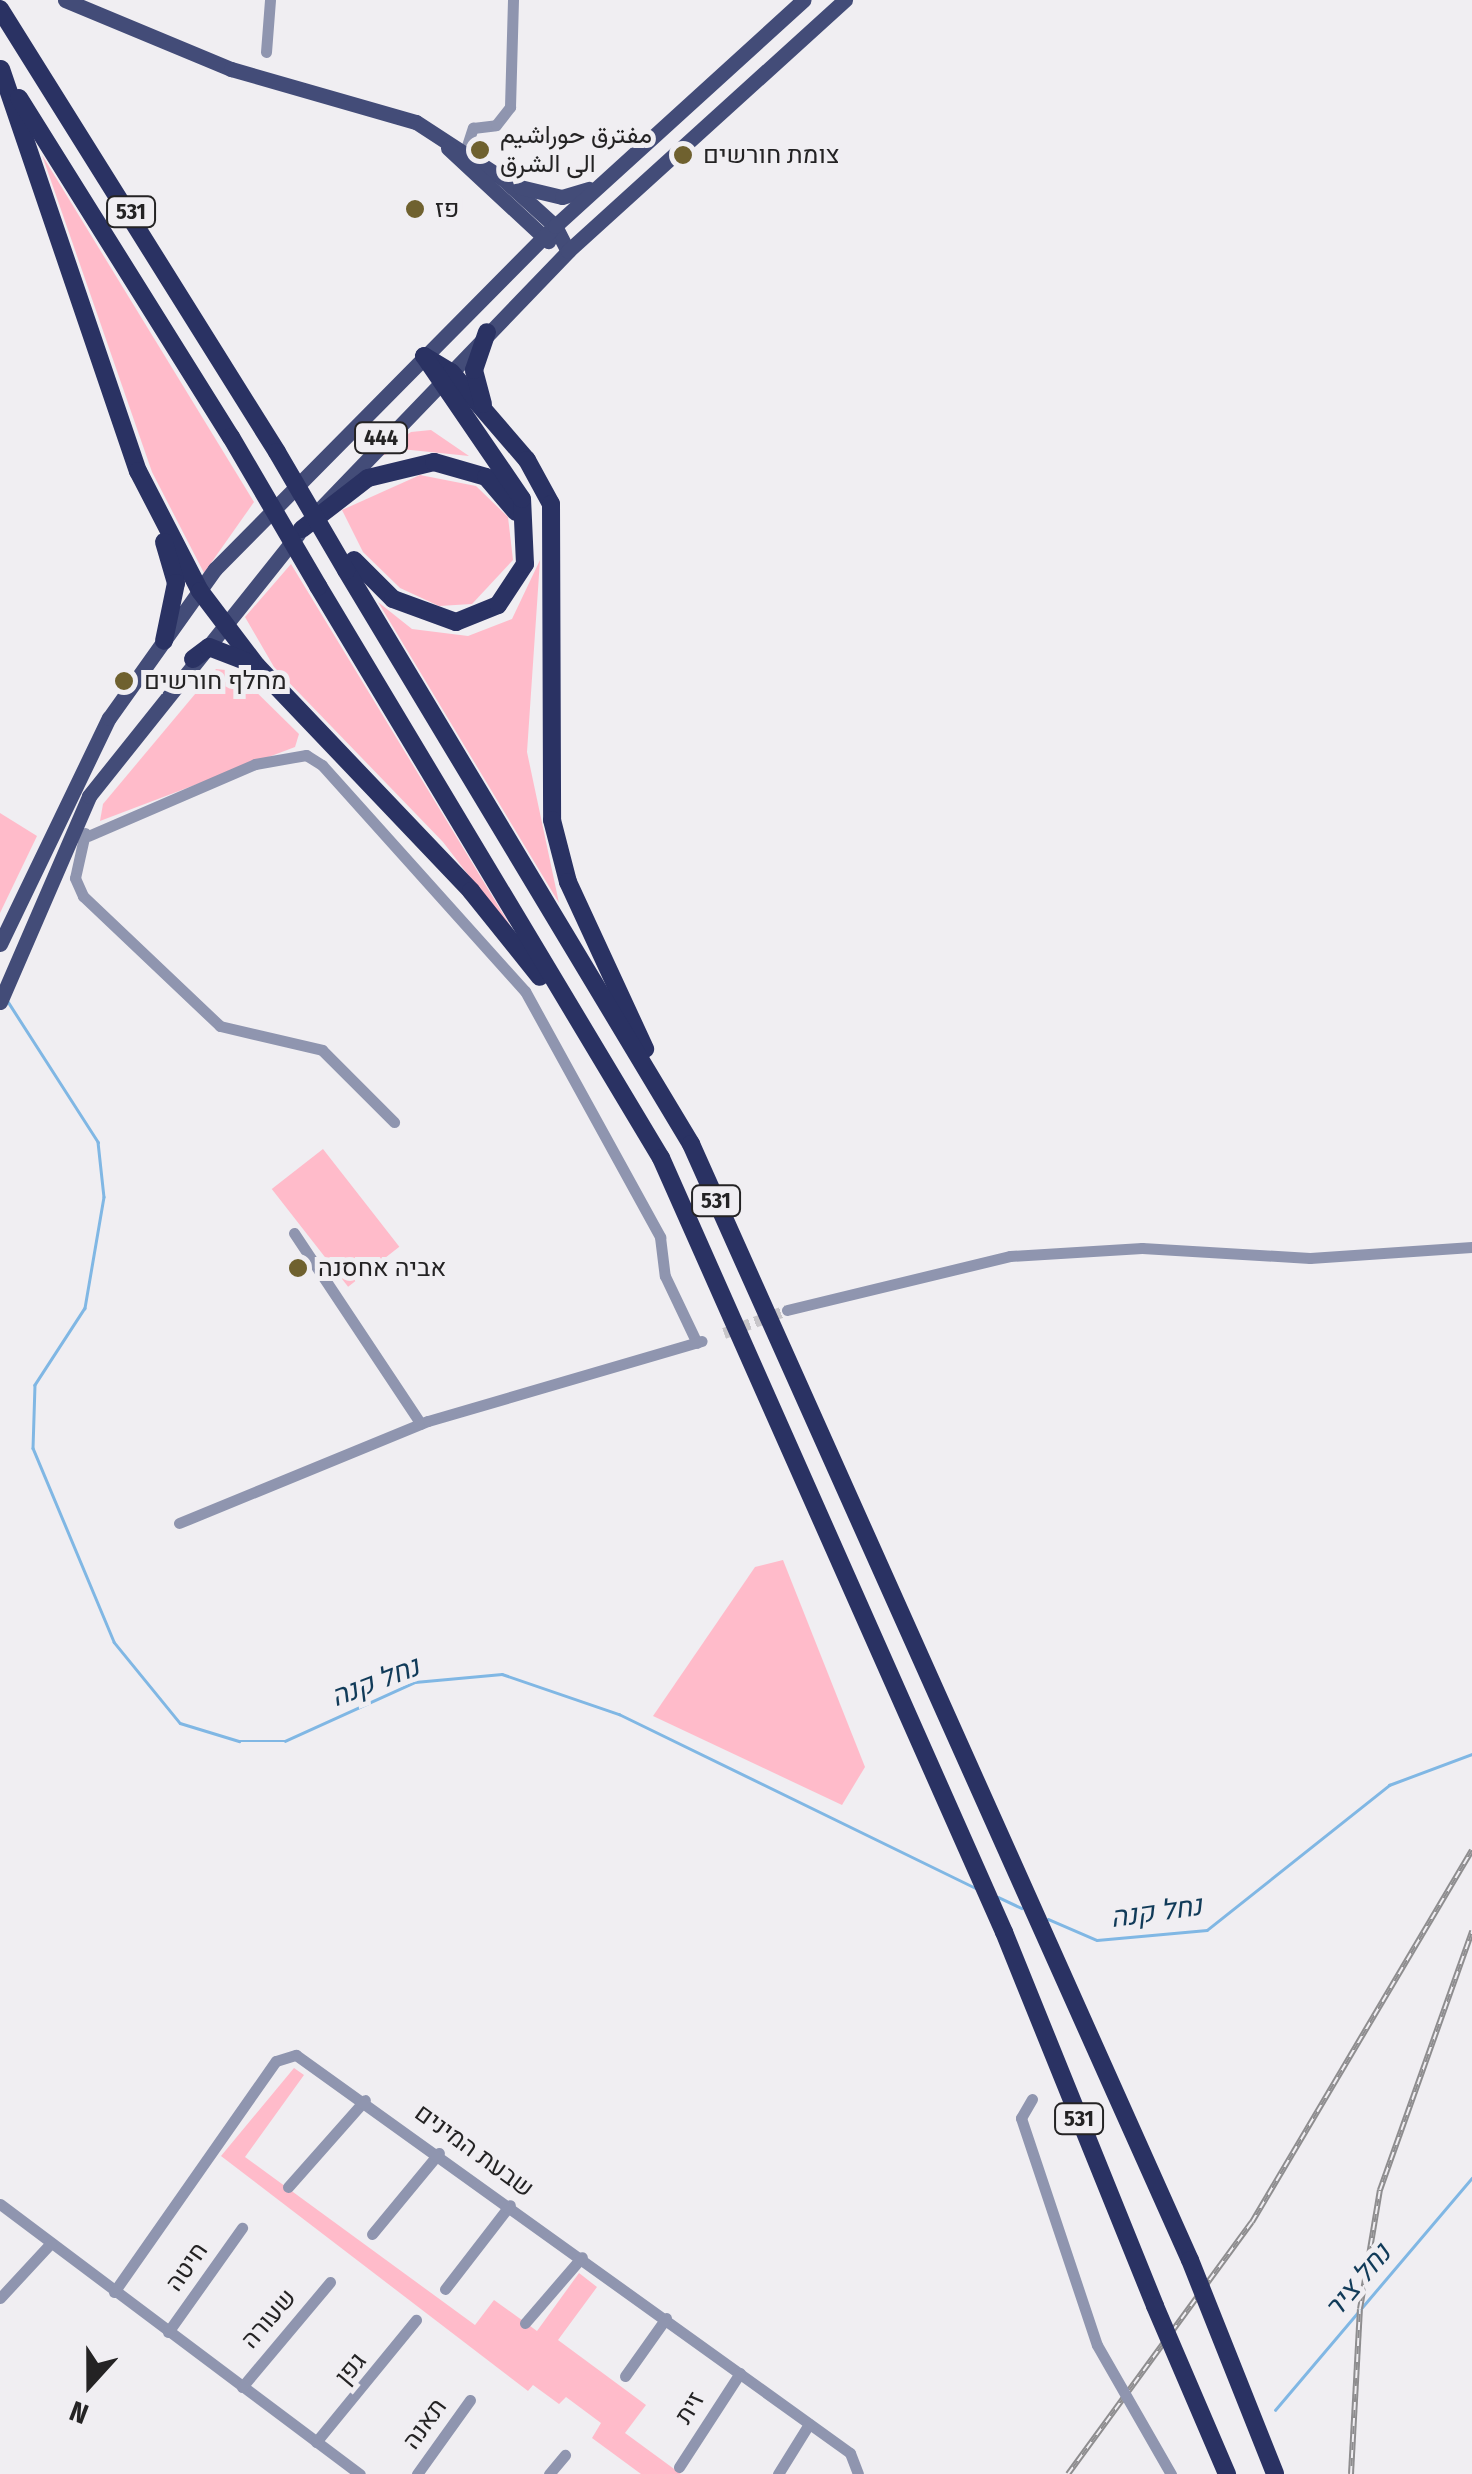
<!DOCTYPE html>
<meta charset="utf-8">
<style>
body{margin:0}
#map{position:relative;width:1472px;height:2474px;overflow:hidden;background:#f0eef2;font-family:"Fira Sans Condensed",Vazirmatn,Heebo,sans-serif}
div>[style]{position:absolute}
.green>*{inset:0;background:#ffbbca;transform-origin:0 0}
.stream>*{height:2.5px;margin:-1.25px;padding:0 1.25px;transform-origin:1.25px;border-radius:1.25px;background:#80b7e4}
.minor-tunnel>*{height:11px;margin-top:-5.5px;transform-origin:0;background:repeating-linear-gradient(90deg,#c7c5c9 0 11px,transparent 0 16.5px)}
.minor>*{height:11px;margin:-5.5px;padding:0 5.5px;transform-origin:5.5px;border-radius:5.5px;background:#8f95af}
.major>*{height:15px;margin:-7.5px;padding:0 7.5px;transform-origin:7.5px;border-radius:7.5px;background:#434c78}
.highway>*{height:18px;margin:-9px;padding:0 9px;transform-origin:9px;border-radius:9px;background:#2a3263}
.rail>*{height:6px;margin-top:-3px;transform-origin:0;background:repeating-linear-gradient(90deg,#f0eef2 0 8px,#8e8d8f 0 16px);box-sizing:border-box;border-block:2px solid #8e8d8f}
.minor-bridge>*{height:11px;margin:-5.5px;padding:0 5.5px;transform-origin:5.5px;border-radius:5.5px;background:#8f95af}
.highway-bridge>*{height:18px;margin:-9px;padding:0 9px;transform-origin:9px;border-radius:9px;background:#2a3263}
.dots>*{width:28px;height:28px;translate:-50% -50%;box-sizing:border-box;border:5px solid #f0eef2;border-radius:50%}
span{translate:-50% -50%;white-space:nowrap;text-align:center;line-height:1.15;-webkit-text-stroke:10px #f0eef2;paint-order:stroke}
.shield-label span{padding:2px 8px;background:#f0eef2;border:2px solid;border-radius:8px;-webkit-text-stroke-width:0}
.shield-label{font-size:22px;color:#242324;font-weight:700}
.poi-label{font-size:25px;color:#242324}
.left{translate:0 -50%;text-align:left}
.street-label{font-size:25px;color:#242324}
.water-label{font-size:28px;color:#113b59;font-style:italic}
.north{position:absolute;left:40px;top:2334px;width:100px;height:100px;-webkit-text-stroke:8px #f0eef2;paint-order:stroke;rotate:201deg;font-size:28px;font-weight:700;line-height:40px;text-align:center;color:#242324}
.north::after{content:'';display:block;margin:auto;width:35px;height:45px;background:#242324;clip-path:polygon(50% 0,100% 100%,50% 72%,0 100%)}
</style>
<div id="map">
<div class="green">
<div style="clip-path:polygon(42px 155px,254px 502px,204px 573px,152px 472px)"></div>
<div style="clip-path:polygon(431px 430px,469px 456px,401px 449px,370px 460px,411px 432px)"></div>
<div style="clip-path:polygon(420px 475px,476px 486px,508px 517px,513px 560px,472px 604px,439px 606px,400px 588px,363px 552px,342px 510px)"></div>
<div style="clip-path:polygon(540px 560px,527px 752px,559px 903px,378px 602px,412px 629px,468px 636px,512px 619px)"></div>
<div style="clip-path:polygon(291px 564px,522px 945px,443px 842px,274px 667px,245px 617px)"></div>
<div style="clip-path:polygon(216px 669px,235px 671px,299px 734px,295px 747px,100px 821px,103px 804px)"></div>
<div style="clip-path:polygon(0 813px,37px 836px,0 913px)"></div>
<div style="left:323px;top:1149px;width:124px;height:65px;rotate:52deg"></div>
<div style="clip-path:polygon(783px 1560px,865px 1767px,842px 1805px,653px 1716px,755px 1567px)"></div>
<div style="clip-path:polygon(294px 2068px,304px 2075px,245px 2157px,475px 2325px,494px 2300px,537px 2331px,579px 2273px,597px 2287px,558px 2340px,646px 2405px,625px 2433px,681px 2474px,641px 2474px,592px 2438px,601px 2423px,566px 2397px,559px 2404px,533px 2385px,528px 2391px,221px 2156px)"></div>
</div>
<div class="stream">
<div style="left:7px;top:1000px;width:169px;rotate:57.3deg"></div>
<div style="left:98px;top:1142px;width:55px;rotate:83.8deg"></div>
<div style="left:104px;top:1197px;width:113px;rotate:99.7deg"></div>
<div style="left:85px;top:1308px;width:92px;rotate:123deg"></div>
<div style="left:35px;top:1385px;width:63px;rotate:91.8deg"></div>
<div style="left:33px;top:1448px;width:210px;rotate:67.3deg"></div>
<div style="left:114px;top:1642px;width:104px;rotate:50.8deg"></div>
<div style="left:180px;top:1723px;width:62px;rotate:17deg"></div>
<div style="left:239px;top:1741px;width:46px"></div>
<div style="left:285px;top:1741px;width:143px;rotate:-24.4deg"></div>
<div style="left:415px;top:1682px;width:87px;rotate:-5.3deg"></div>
<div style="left:502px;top:1674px;width:124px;rotate:18.9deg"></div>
<div style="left:619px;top:1714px;width:397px;rotate:26deg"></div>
<div style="left:998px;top:1897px;width:26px;rotate:25deg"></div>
<div style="left:1048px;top:1919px;width:53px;rotate:23.2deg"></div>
<div style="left:1097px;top:1940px;width:110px;rotate:-5.2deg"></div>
<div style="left:1207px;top:1930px;width:233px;rotate:-38.5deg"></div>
<div style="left:1389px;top:1785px;width:89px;rotate:-20.5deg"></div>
<div style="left:1275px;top:2410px;width:304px;rotate:-49.7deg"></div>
</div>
<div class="minor-tunnel">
<div style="left:724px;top:1333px;width:67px;rotate:-20.1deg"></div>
</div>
<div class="minor">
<div style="left:266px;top:52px;width:52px;rotate:-85.6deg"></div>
<div style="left:463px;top:158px;width:32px;rotate:-72deg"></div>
<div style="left:473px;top:128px;width:23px;rotate:-7deg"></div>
<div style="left:496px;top:125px;width:23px;rotate:-52deg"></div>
<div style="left:510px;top:107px;width:107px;rotate:-88.4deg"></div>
<div style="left:85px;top:833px;width:46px;rotate:102.5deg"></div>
<div style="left:75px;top:878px;width:20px;rotate:66deg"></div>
<div style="left:83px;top:896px;width:189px;rotate:43.5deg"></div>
<div style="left:220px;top:1026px;width:105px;rotate:13.2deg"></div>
<div style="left:322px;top:1050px;width:102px;rotate:45deg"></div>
<div style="left:88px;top:836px;width:182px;rotate:-23.3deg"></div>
<div style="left:255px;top:764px;width:52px;rotate:-10deg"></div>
<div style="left:306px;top:755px;width:19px;rotate:32deg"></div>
<div style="left:322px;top:765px;width:304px;rotate:48.1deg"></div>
<div style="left:525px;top:991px;width:281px;rotate:61.2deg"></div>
<div style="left:660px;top:1237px;width:39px;rotate:83deg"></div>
<div style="left:665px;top:1276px;width:74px;rotate:64.5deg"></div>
<div style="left:294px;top:1233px;width:229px;rotate:56.4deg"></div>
<div style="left:787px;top:1310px;width:229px;rotate:-13.6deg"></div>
<div style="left:1010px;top:1256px;width:132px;rotate:-3.5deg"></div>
<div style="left:1142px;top:1248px;width:168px;rotate:3.4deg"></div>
<div style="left:1310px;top:1258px;width:162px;rotate:-3.9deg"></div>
<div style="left:179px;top:1523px;width:269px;rotate:-22.3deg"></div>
<div style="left:428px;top:1421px;width:285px;rotate:-16.3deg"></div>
<div style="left:1032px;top:2099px;width:22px;rotate:120deg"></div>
<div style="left:1021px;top:2118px;width:239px;rotate:71.5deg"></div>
<div style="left:288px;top:2187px;width:116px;rotate:-48.5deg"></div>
<div style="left:0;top:2204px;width:450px;rotate:36.9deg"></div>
<div style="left:372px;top:2234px;width:105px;rotate:-50.4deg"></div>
<div style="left:445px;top:2289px;width:106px;rotate:-52.3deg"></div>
<div style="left:114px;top:2292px;width:282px;rotate:-55deg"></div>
<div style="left:276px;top:2061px;width:21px;rotate:-17deg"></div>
<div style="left:296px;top:2055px;width:682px;rotate:35.69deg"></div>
<div style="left:850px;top:2453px;width:22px;rotate:69deg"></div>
<div style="left:0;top:2298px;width:75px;rotate:-47.2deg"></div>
<div style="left:525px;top:2323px;width:87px;rotate:-49.2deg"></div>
<div style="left:168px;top:2332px;width:128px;rotate:-54.6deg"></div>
<div style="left:625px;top:2376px;width:71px;rotate:-54.7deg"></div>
<div style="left:242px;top:2387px;width:137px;rotate:-50deg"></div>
<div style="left:316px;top:2442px;width:158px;rotate:-50.7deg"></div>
<div style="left:679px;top:2467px;width:112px;rotate:-57deg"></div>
<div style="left:417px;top:2474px;width:91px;rotate:-54.4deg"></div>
<div style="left:549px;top:2474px;width:25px;rotate:-50deg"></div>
<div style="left:778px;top:2474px;width:59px;rotate:-58.2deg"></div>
</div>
<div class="major">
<div style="left:65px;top:0;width:180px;rotate:22.6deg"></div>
<div style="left:231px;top:69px;width:192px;rotate:16deg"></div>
<div style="left:416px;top:122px;width:103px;rotate:33.1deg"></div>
<div style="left:502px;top:178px;width:72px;rotate:42.2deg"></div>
<div style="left:555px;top:226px;width:28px;rotate:63deg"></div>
<div style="left:448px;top:148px;width:137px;rotate:42.9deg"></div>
<div style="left:520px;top:187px;width:43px;rotate:13.4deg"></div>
<div style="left:562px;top:197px;width:28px;rotate:-17deg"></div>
<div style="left:320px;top:509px;width:358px;rotate:-46.1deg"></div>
<div style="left:568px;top:251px;width:374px;rotate:-42.2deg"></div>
<div style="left:0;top:944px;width:251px;rotate:-64.3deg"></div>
<div style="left:109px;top:718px;width:183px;rotate:-54.6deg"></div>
<div style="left:215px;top:569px;width:483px;rotate:-45.3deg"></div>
<div style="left:555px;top:226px;width:336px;rotate:-42.3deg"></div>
<div style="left:0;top:1002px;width:224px;rotate:-66.6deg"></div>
<div style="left:89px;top:796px;width:335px;rotate:-51.4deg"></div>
</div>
<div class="highway">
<div style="left:0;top:9px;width:522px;rotate:57.98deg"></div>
<div style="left:1px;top:69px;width:425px;rotate:71.2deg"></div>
<div style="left:138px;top:471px;width:135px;rotate:62.7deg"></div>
<div style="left:200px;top:591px;width:94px;rotate:52.8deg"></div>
<div style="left:257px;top:666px;width:311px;rotate:46.4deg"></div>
<div style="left:471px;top:891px;width:110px;rotate:51.3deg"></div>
<div style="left:19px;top:98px;width:400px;rotate:58deg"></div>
<div style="left:424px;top:356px;width:31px;rotate:31deg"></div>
<div style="left:451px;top:372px;width:116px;rotate:49.2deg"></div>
<div style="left:527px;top:460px;width:50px;rotate:61.4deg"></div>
<div style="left:551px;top:504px;width:316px;rotate:89.8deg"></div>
<div style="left:552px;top:820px;width:64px;rotate:75.5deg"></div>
<div style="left:568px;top:882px;width:184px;rotate:65.2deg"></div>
<div style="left:483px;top:404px;width:35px;rotate:-105deg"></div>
<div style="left:474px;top:370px;width:40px;rotate:-71.1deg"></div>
<div style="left:302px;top:529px;width:83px;rotate:-37.7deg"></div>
<div style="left:368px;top:478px;width:68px;rotate:-13.6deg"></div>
<div style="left:434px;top:462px;width:54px;rotate:16.1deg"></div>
<div style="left:486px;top:477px;width:46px;rotate:49.4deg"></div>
<div style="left:164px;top:542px;width:43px;rotate:73.7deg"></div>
<div style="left:176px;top:583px;width:59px;rotate:101.7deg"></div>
<div style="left:354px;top:560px;width:55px;rotate:45deg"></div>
<div style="left:393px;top:599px;width:67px;rotate:20.1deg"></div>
<div style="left:456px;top:622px;width:45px;rotate:-22deg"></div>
<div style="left:498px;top:605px;width:49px;rotate:-56.6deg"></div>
<div style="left:525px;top:564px;width:65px;rotate:-92.6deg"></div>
<div style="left:522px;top:499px;width:173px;rotate:-124.4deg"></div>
<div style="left:346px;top:570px;width:670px;rotate:58.99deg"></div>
<div style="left:691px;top:1144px;width:1222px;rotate:65.91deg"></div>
<div style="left:318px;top:586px;width:667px;rotate:59.05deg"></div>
<div style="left:661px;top:1158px;width:847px;rotate:66.1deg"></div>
<div style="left:1004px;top:1932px;width:403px;rotate:68deg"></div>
<div style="left:193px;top:659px;width:20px;rotate:-37deg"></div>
<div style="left:209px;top:647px;width:44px;rotate:21.3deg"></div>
</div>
<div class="rail">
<div style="left:1068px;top:2474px;width:312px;rotate:-53.9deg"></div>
<div style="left:1252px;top:2222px;width:432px;rotate:-59.4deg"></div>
<div style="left:1351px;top:2474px;width:165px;rotate:-86.9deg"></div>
<div style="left:1360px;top:2309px;width:121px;rotate:-80.5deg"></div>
<div style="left:1380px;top:2190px;width:275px;rotate:-70.4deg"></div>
</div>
<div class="minor-bridge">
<div style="left:1097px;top:2345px;width:149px;rotate:60.2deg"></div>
</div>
<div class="highway-bridge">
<div style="left:231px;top:437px;width:173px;rotate:59.7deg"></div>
<div style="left:277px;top:452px;width:137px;rotate:59.7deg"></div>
<div style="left:1190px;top:2260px;width:230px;rotate:68.3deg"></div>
<div style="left:1155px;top:2306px;width:183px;rotate:66.8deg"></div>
</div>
<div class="dots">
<div style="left:480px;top:150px;background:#6f612f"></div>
<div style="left:683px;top:155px;background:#6f612f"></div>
<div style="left:415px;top:209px;background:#6f612f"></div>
<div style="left:124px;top:681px;background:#6f612f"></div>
<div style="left:298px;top:1268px;background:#6f612f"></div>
</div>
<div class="shield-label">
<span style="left:131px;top:212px">531</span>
<span style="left:381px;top:438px">444</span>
<span style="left:716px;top:1201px">531</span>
<span style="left:1079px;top:2119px">531</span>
</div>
<div class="poi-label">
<span class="left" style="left:500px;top:150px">مفترق حوراشيم<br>الى الشرق</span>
<span class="left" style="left:703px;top:155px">צומת חורשים</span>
<span class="left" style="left:435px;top:209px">פז</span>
<span class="left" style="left:144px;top:681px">מחלף חורשים</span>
<span class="left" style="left:318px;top:1268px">אביה אחסנה</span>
</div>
<div class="street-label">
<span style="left:474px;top:2151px;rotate:36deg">שבעת המינים</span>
<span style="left:187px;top:2267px;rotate:-55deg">חיטה</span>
<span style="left:269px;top:2319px;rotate:-49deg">שעורה</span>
<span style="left:351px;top:2369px;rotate:-50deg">גפן</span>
<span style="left:690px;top:2408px;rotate:-58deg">זית</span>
<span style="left:425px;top:2424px;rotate:-54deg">תאנה</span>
</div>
<div class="water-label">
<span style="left:375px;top:1682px;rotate:-21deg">נחל קנה</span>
<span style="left:1156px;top:1912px;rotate:-8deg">נחל קנה</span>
<span style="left:1358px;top:2281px;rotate:-50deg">נחל ציר</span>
</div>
<div class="north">N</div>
</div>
